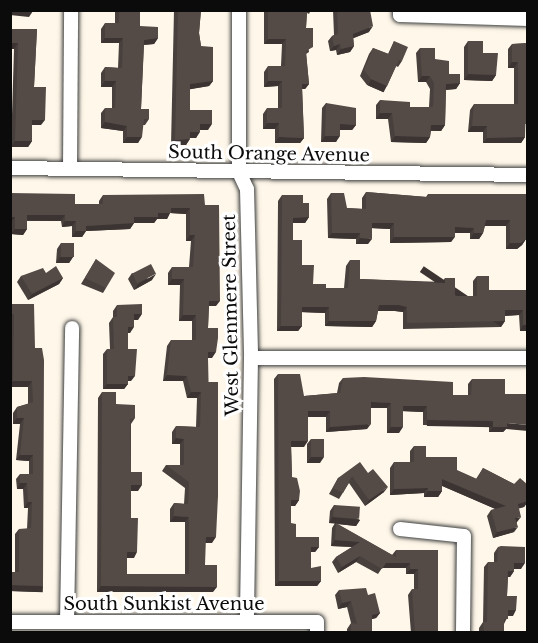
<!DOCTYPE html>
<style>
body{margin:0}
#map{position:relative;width:538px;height:643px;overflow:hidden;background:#fff8ea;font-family:"Libre Baskerville",serif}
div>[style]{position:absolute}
.roads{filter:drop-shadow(0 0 2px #3e3e3e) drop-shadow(0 0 2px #3e3e3e)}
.minor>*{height:14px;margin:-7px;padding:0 7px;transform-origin:7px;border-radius:7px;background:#fff}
.wall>*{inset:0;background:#48403d}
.shaded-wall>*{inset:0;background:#3b3432;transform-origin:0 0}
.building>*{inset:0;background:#544b47;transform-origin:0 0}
span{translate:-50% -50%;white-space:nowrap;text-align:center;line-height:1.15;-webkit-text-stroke:6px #fff;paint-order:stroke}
.street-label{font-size:18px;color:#0b0b0b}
.frame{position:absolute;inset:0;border:12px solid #0b0b0b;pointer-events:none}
</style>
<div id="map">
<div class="roads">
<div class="minor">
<div style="left:239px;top:10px;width:162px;rotate:90deg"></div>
<div style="left:239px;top:172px;width:19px;rotate:65deg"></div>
<div style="left:247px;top:189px;width:169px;rotate:88.6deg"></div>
<div style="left:251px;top:358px;width:264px;rotate:90.9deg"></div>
<div style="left:400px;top:10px;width:5px;rotate:90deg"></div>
<div style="left:400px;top:15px;width:128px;rotate:1.8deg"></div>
<div style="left:10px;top:168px;width:518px;rotate:0.77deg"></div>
<div style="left:70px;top:169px;width:159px;rotate:-89.6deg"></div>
<div style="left:251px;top:358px;width:277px"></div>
<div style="left:400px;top:529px;width:64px;rotate:6.2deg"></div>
<div style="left:464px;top:536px;width:96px;rotate:90.6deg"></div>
<div style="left:10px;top:622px;width:307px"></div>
<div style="left:317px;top:622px;width:10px;rotate:90deg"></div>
<div style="left:67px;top:622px;width:294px;rotate:-89deg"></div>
</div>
</div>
<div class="wall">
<div style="clip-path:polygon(115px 10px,140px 10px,140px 26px,158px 38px,154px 44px,144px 45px,141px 109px,149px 119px,145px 125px,143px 125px,138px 143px,123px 143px,123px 131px,101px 128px,101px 113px,105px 108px,112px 108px,112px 87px,101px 87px,101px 73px,105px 67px,118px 68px,119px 43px,101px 43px,101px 29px,105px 23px,115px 23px)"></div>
<div style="clip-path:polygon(174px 10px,201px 10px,199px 33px,201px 46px,213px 81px,209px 86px,190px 89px,190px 110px,208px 130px,200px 130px,196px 138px,190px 138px,186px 145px,171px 145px)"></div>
<div style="clip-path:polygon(264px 10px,311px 10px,309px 14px,307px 13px,306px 28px,309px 52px,306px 54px,309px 84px,305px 89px,302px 89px,304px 138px,300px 143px,275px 143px,275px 129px,263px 129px,263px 114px,267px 108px,278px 108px,278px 86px,264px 87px,264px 72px,268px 66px,281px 66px,282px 44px,264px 44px)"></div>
<div style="clip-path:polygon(333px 10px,370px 10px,369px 32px,353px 38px,354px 46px,350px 52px,337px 55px,336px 50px,330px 51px,328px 41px,332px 36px,334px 35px)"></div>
<div style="clip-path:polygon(10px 29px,37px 29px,34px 87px,41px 125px,32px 125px,32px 141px,28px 147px,11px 147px,14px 49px)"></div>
<div style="clip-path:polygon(394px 41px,402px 61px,398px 67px,396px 66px,387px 86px,383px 92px,367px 85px,360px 76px,369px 54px,373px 48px,388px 54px)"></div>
<div style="clip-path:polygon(468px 41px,496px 75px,492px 81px,464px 80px,464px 47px)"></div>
<div style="clip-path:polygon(528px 43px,525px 137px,521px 143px,483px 143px,483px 132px,468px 132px,470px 110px,474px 104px,514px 104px,514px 68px,508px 68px,508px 49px,512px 44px)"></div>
<div style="clip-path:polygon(420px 48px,435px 59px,449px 74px,460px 83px,456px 89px,446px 90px,445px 125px,441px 131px,431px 131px,430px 137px,426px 143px,391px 142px,388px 119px,376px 119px,376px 105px,380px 100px,410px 107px,429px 107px,430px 89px,426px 82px,418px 82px,416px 53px)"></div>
<div style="clip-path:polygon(326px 103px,356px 125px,352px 130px,340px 130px,336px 142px,321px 142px,322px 108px)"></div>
<div style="clip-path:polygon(366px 192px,426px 197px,428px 194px,528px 194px,526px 239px,522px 245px,517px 249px,506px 249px,506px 226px,485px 226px,483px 233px,479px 239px,470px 239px,470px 233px,455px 233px,451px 242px,390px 243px,390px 229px,372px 228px,368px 244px,356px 244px,356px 239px,328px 238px,327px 199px,331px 193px,347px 208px,362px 209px,362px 198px)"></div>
<div style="clip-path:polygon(10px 193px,75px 204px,99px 204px,99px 201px,103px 195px,205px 205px,216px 306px,209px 306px,208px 328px,212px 358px,208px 358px,212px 543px,205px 543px,205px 565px,213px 592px,97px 592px,98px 398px,102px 392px,116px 404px,135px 418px,131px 424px,131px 472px,138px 491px,131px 491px,131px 518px,134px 558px,127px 558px,127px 574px,185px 574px,185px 522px,170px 522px,170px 509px,174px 503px,184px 504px,185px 488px,162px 471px,166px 465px,180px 465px,180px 444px,172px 444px,172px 432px,176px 426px,196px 427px,197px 398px,187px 398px,183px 381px,163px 381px,167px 346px,171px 340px,192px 340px,192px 321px,179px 321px,180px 285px,168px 285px,168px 273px,172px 267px,189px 267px,191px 241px,186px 241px,186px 214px,170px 213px,167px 219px,157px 219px,154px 223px,134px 223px,130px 229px,86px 231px,82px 237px,72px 237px,72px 226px,62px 227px,61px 221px,27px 221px,27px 229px,23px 235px,11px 234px)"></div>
<div style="clip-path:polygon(282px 195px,303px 203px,309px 217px,305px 223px,293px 223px,293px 240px,302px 265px,313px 284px,326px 288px,344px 288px,346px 266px,350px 260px,360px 279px,442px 282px,445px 278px,455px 296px,473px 296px,473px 281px,477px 276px,489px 290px,528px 290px,528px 331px,520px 331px,519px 315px,505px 316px,505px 321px,501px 327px,403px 329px,403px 312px,395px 311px,378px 311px,376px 321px,372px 327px,325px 326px,325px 313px,302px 312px,302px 326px,298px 331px,277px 331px,278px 201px)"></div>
<div style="clip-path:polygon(61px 243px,73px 257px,69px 263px,56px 263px,57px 249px)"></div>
<div style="clip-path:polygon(96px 259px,106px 288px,103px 293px,81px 284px)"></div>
<div style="clip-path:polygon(46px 273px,63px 278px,59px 284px,28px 300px,17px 282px,21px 276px)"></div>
<div style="clip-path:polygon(132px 273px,152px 280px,134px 290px,128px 279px)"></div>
<div style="clip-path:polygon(10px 304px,35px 348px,43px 586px,39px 592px,10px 591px,10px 572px,15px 572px,15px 534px,19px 529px,27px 529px,28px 508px,24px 508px,23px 489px,17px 489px,16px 479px,20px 474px,29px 474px,29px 461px,16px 460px,20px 424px,13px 424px,13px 413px,17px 407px,28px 404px,28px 387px,10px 387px)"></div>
<div style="clip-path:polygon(117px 305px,138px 320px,134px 320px,130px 333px,128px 333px,128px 349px,131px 381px,128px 381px,128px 384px,124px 389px,103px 389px,103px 354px,107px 349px,110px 349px,109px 323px,113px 317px,113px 311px)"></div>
<div style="clip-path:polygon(278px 374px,304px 396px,337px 393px,339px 383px,343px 378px,453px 395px,468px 395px,468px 384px,472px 379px,505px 394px,506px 429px,503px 432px,489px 432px,489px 426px,423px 425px,423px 412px,403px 411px,399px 433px,387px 433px,387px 408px,371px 408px,367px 429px,326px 432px,326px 417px,308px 417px,304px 447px,291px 447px,292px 477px,299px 500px,295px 506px,291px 506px,291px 523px,296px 537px,319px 547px,315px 552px,311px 552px,311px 568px,321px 581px,317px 586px,275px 586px,274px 379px)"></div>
<div style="clip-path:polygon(311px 439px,320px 463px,307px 463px,307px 444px)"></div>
<div style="clip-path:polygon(414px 446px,426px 457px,476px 479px,483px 468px,514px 484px,528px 485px,528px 502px,524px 507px,519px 508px,517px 522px,514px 532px,493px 538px,487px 516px,491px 510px,496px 509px,442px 486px,442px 491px,438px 497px,424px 497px,424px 493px,390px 495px,390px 468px,394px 462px,410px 462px,410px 451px)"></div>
<div style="clip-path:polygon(368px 473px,384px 492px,365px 506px,349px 483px,339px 499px,329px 494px,338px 478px)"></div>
<div style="clip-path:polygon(334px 505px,360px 520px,356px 526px,337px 524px,392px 555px,396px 550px,438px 550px,438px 633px,411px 633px,408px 595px,412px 589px,414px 589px,414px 574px,406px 574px,406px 568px,382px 568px,378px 574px,356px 562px,338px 573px,332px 562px,336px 557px,352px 547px,331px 546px,332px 528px,335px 523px,329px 523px,330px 511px)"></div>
<div style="clip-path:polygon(498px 547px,521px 569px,514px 569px,514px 571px,510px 577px,508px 577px,507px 596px,513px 616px,508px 616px,504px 624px,504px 633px,479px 633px,479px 628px,483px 622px,484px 567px,488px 562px,494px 562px,494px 553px)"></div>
<div style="clip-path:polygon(339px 590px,368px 595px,380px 613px,376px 618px,372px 619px,372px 633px,347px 633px,347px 629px,351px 623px,347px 607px,338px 609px,335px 595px)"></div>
</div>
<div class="shaded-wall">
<div style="clip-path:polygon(10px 10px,25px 10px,33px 11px,29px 17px,10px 15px)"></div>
<div style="clip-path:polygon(373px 26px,369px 32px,349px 40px,353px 34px)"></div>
<div style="clip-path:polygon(105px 38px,123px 38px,119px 43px,101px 43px)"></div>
<div style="clip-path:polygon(158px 38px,154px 44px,140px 45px,144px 40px)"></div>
<div style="clip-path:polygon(268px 39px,286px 39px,282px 44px,264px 44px)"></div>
<div style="clip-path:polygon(10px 43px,18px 43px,14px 49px,10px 49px)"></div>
<div style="clip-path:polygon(340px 44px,336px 50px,330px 51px,334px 46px)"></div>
<div style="clip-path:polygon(354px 46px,350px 52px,337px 55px,341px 49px)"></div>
<div style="clip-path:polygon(512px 62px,518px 62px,514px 68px,508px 68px)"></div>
<div style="clip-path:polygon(468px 74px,496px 75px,492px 81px,464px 80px)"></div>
<div style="clip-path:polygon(422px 76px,430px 76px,426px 82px,418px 82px)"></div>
<div style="left:371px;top:79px;width:17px;height:7px;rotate:24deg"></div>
<div style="clip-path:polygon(105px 81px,116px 81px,112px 87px,101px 87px)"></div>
<div style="clip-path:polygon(213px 81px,209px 86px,186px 90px,190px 84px)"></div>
<div style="clip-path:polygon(268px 81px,282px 81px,278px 86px,264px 87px)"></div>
<div style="clip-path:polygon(460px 83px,456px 89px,442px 90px,446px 84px)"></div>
<div style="clip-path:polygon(302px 84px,309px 84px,305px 89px,298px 89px)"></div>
<div style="clip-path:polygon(380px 113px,392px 113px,388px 119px,376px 119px)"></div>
<div style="clip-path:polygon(32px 120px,45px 120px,41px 125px,28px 125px)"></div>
<div style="clip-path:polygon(105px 122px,127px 126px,123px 131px,101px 128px)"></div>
<div style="clip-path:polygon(267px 123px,279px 123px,275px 129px,263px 129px)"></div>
<div style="clip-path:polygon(200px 124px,212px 124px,208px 130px,196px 130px)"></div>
<div style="clip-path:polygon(340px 124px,356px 125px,352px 130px,336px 130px)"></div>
<div style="clip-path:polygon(431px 125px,445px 125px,441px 131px,427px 130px)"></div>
<div style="clip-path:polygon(472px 126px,487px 126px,483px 132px,468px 132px)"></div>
<div style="clip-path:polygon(190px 132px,200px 132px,196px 138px,186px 138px)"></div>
<div style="clip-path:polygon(325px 136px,340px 136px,336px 142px,321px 142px)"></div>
<div style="clip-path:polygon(395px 136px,430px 137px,426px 143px,391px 142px)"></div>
<div style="clip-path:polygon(127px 137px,142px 137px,138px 143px,123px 143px)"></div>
<div style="clip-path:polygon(279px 137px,304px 138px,300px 143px,275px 143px)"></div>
<div style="clip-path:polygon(525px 137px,521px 143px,483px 143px,487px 138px)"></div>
<div style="clip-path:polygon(190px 139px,186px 145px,171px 145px,175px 140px)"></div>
<div style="clip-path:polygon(15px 141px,32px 141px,28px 147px,11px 147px)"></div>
<div style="clip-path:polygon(171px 208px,190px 208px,186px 214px,170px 213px,167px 219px,157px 219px,154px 223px,130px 223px,134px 217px,158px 213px)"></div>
<div style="clip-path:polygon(27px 215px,65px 215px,61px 221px,23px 220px)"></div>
<div style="clip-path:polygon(10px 217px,15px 217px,11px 222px,10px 222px)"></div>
<div style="clip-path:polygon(309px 217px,305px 223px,289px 223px,293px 218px)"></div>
<div style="clip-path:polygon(486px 220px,510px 220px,506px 226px,482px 226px)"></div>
<div style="clip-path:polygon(65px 221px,76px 221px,72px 226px,62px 227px)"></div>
<div style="clip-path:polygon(134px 223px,130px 229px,86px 231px,82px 237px,72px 237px,76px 231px,86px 226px)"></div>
<div style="clip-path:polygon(372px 223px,394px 223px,390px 229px,368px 228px)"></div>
<div style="clip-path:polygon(455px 227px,474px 228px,470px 233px,451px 233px)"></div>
<div style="clip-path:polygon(15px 229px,27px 229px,23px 235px,11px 234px)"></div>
<div style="clip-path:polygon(332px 233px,360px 233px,356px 239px,328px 238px)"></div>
<div style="clip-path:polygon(474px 233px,483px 233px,479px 239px,470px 239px)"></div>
<div style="clip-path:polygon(190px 235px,195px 235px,191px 241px,186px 241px)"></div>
<div style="clip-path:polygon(394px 237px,455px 237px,451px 242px,390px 243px)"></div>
<div style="clip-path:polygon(360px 238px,372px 239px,368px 244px,356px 244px)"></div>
<div style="clip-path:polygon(526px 239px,522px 245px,517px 249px,506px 249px,510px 243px)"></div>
<div style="clip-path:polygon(60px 257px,73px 257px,69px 263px,56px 263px)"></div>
<div style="clip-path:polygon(156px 274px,152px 280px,134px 290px,138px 284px)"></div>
<div style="clip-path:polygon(63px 278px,59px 284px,28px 300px,32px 294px)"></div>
<div style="clip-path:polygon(172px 279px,184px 279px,180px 285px,168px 285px)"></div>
<div style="clip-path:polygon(209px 301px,220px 301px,216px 306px,205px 306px)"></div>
<div style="clip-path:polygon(379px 305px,399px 305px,407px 307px,403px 312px,395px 311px,375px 311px)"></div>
<div style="clip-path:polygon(302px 307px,329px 307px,325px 313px,298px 312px)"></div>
<div style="clip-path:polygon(505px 310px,523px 310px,519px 315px,501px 316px)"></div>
<div style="clip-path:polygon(134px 314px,142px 314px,138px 320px,130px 320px)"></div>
<div style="clip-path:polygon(183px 315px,196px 315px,192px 321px,179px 321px)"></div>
<div style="clip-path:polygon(329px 321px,376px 321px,372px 327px,325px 326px)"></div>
<div style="left:505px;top:321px;width:7px;height:98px;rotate:124deg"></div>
<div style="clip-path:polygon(523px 325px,528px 325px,528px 331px,520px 331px)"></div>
<div style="clip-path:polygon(281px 326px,302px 326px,298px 331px,277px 331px)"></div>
<div style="clip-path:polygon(128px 327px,134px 327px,130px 333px,124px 333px)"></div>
<div style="clip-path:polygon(208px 352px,216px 352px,212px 358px,204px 358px)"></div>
<div style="clip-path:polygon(167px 375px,187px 376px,183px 381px,163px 381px)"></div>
<div style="clip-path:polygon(128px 376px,135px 376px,131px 381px,124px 381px)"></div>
<div style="clip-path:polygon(13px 381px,32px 381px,28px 387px,10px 387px,10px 385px)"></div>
<div style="clip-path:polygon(107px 384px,128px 384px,124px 389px,103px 389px)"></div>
<div style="clip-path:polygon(191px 392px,201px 392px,197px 398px,187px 398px)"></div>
<div style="clip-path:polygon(371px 402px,391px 403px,387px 408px,367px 408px)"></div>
<div style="clip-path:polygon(403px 406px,427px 406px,423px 412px,399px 411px)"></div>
<div style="clip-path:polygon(308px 411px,330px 411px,326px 417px,304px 417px)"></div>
<div style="clip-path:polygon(17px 418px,24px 418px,20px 424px,13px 424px)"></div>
<div style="left:427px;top:420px;width:66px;height:6px;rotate:1deg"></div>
<div style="clip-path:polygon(507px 423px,528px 425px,528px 431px,506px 429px,503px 432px,489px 432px,493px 427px)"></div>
<div style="clip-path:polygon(371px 424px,367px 429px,326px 432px,330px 427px)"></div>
<div style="clip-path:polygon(391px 427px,403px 427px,399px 433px,387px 433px)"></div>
<div style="clip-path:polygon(176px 438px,184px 439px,180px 444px,172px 444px)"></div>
<div style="clip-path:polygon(291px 441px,308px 441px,304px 447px,287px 447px)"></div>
<div style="clip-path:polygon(20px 455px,33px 455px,29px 461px,16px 460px)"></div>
<div style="clip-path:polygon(311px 457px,324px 457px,320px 463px,307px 463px)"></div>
<div style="clip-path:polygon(442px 479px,506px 506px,502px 512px,438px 484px)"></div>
<div style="clip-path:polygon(20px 483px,27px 483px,23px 489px,17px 489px)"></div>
<div style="clip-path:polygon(131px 485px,142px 485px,138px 491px,127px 491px)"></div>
<div style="clip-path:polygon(388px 487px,384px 492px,365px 506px,369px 500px)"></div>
<div style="clip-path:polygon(428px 488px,424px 493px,390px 495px,394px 489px)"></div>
<div style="clip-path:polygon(428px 491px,442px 491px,438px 497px,424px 497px)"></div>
<div style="clip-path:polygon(291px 500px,299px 500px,295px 506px,287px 506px)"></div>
<div style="clip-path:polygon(528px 501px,524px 507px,514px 510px,518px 504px)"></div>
<div style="clip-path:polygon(28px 502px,32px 502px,28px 508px,24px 508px)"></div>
<div style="clip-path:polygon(174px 516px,189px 517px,185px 522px,170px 522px)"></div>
<div style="clip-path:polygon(333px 517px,360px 520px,356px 526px,329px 523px)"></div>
<div style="clip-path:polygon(521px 517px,517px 522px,511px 524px,515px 518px)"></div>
<div style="clip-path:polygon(518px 527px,514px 532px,493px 538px,497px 532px)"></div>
<div style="clip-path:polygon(206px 537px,216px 537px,212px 543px,202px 543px)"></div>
<div style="clip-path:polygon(335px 540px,360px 542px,356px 547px,331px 546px)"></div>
<div style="clip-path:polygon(311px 547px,319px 547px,315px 552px,307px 552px)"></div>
<div style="clip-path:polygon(127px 552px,137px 552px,134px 558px,123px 558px)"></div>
<div style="clip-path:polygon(360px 556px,356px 562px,338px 573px,342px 567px)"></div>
<div style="clip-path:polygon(386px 563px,410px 563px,406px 568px,382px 568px)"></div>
<div style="clip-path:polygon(514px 563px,525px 563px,521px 569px,510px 569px)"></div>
<div style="clip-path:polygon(410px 569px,418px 569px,414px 574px,406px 574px)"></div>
<div style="clip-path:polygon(508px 571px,514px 571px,510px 577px,504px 577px)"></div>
<div style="clip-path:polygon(279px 581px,321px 581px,317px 586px,275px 586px)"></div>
<div style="left:10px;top:585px;width:33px;height:6px;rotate:2deg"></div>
<div style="clip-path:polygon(101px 586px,217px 587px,213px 592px,97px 592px)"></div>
<div style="clip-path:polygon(351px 601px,347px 607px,338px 609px,342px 603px)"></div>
<div style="clip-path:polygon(508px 610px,516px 610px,513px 616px,504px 615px)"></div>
<div style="clip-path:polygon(380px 613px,376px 618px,368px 620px,372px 615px)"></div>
</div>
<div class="building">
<div style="clip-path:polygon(119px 10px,140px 10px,140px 26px,158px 27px,158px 38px,144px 40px,141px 109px,149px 109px,149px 119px,144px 119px,142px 137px,127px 137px,127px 126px,105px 122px,105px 108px,115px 108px,116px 81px,105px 81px,105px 67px,122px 68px,123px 38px,105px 38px,105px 23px,119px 23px)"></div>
<div style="clip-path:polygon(178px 10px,201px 10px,199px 33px,201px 46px,213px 47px,213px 81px,190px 84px,190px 110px,212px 110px,212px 124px,200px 124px,200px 132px,190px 132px,190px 139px,175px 140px)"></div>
<div style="clip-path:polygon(268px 10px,307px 10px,306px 28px,313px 28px,313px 47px,306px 51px,309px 84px,302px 84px,304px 138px,279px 137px,279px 123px,267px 123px,267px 108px,282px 108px,282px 81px,268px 81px,268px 66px,285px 66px,286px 39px,268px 39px)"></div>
<div style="clip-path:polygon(337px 10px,370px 10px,373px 26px,353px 34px,354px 46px,341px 49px,340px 44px,334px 46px,332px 36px,338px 34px)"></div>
<div style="clip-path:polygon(10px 29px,37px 29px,34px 87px,46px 87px,45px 120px,32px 120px,32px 141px,15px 141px,18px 43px,10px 43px)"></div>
<div style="clip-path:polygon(394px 41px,408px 47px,402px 61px,399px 60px,387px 86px,371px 79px,364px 70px,373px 48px,389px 54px)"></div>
<div style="clip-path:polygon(468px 41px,483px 41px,483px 53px,498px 53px,496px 75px,468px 74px)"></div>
<div style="clip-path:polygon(528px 43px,528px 124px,525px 124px,525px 137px,487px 138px,487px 126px,472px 126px,474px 104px,518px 104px,518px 62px,512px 62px,512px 44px)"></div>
<div style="clip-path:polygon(420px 48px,435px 48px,435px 59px,449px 61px,449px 74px,460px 74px,460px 83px,446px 84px,445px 125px,431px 125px,430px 137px,395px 136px,392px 113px,380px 113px,380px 100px,410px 102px,410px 107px,433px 107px,434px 83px,430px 76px,422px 76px)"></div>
<div style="clip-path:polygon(326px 103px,356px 108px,356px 125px,340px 124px,340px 136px,325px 136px)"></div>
<div style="clip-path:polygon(366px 192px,428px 197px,428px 194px,528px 194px,528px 229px,526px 229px,526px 239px,521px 243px,510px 243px,510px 220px,486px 220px,483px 233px,474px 233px,474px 228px,455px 227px,455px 237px,394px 237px,394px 223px,372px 223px,372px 239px,360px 238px,360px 233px,332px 233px,331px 193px,344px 193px,347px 208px,366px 209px)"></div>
<div style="clip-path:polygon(10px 193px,75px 194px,75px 204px,103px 204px,103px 195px,204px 194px,205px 205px,219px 205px,220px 301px,209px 301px,208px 328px,218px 328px,218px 338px,216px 352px,208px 352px,208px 382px,218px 382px,218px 496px,216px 537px,206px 537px,205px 565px,217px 565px,217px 587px,101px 586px,102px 392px,116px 392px,116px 404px,135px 405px,135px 418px,130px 419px,131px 472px,142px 472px,142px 485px,131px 485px,131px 518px,138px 518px,137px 552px,127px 552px,127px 574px,189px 574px,189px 517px,174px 516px,174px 503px,188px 504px,189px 482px,166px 465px,184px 465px,184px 439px,176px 438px,176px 426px,200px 427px,201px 392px,191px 392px,187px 376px,167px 375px,171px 340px,196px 340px,196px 315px,183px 315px,184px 279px,172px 279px,172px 267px,193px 267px,195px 235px,190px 235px,190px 208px,171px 208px,171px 213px,158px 213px,158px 217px,134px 217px,134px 223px,86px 226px,86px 231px,76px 231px,76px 221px,65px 221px,65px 215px,27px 215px,27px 229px,15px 229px,15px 217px,10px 217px)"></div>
<div style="clip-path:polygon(282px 195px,303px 195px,303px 203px,309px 203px,309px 217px,293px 218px,293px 240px,302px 240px,302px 265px,314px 265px,313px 284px,326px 284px,326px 288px,348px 288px,350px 260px,360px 260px,360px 279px,445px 283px,445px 278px,455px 278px,455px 296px,477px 296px,477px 276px,489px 276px,489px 290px,528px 290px,528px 325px,523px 325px,523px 310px,505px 310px,505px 321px,407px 323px,407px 307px,399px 305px,379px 305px,376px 321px,329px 321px,329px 307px,302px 307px,302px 326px,281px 326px)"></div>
<div style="left:61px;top:243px;width:13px;height:14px"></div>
<div style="clip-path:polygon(96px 259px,115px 273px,106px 288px,85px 278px)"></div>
<div style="left:151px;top:264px;width:11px;height:21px;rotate:63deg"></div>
<div style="clip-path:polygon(56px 266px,63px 278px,32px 294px,21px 276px,43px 268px,46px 273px)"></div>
<div style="clip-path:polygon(10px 304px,34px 304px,35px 348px,42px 348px,44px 360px,43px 586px,10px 585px,10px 572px,19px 572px,19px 529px,31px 528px,32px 502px,28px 502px,27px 483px,20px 483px,20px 474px,33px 474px,33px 455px,20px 455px,24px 418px,17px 418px,17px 407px,33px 402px,32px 381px,13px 381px,14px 314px,10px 314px)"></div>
<div style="clip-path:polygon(142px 304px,142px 314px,134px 314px,134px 327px,128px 327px,128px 349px,137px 349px,135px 376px,128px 376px,128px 384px,107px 384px,107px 349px,114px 349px,113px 317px,117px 317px,117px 305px)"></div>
<div style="clip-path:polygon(278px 374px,300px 374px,304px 396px,340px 393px,343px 378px,364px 377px,453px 382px,453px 395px,471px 395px,472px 379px,505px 379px,505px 394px,528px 394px,528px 425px,507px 423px,507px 427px,493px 427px,493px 421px,427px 420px,427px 406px,403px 406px,403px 427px,391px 427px,391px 403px,371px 402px,371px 424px,330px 427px,330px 411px,308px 411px,308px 441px,291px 441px,292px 477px,297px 478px,300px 491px,299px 500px,291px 500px,291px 523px,296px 524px,296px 537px,319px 537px,319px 547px,311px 547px,311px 568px,321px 566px,321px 581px,279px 581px)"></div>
<div style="left:311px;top:439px;width:13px;height:18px"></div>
<div style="clip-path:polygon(414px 446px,426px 446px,426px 457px,457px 457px,457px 470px,477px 479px,483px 468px,514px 484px,520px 478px,528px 485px,528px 501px,518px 504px,521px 517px,515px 518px,518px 527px,497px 532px,491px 510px,506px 506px,442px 479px,442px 491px,428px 491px,428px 488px,394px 489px,394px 462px,414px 462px)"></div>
<div style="clip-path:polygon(360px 462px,368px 473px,373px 469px,388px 487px,369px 500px,352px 476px,343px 493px,333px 488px,338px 478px)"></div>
<div style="left:334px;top:505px;width:26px;height:12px;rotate:4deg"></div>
<div style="clip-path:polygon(336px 523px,396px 557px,396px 550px,438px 550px,438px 633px,415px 633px,412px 589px,418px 589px,418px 569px,410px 569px,410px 563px,386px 563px,382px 569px,360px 556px,342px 567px,336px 557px,360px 542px,335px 540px)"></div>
<div style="clip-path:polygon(501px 546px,525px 547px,525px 563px,514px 563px,514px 571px,508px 571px,507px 596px,517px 596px,516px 610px,508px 610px,508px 619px,504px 619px,504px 633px,484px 633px,483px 622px,487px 622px,488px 562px,497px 562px,498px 547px)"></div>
<div style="clip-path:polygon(366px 588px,368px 595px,375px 593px,380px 613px,372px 615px,372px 633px,351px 633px,351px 623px,357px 624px,351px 601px,342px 603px,339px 590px)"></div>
</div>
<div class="street-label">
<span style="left:269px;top:154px;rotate:1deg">South Orange Avenue</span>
<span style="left:231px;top:315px;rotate:-91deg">West Glenmere Street</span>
<span style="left:164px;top:604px">South Sunkist Avenue</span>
</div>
<div class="frame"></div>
</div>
